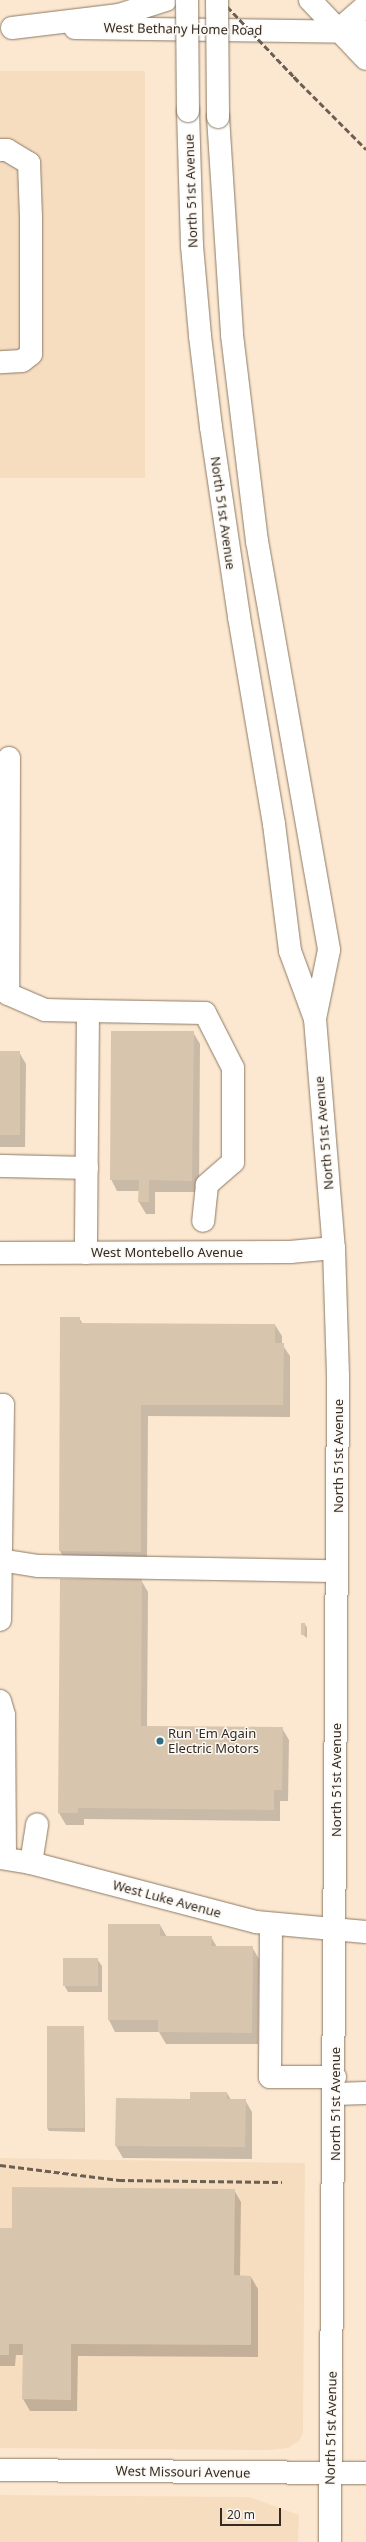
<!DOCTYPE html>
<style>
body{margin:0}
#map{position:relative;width:366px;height:2542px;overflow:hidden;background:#fce8d1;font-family:"Noto Sans",sans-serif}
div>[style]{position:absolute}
.built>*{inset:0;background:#f6ddc0;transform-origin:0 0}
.shadow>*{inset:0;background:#0003}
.building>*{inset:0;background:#d8c5ae;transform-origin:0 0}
.roads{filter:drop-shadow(0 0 1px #8c7a65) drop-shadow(0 0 1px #8c7a65)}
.minor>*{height:22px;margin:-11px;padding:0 11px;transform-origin:11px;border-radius:11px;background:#fff}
.major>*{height:22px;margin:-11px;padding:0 11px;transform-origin:11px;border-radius:11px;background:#fff}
.highway>*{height:22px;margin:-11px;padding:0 11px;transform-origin:11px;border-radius:11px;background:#fff}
.rail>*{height:3px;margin-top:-1.5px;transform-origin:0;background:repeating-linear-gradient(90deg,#6a5f52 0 6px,transparent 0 9px)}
.bridges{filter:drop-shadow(0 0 1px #8c7a65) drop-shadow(0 0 1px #8c7a65)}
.major-bridge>*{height:22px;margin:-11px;padding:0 11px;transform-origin:11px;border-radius:11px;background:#fff}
.dots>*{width:11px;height:11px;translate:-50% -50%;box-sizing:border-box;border:2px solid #fcf8f4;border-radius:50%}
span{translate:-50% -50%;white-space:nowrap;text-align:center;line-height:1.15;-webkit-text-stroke:3px #fcf8f4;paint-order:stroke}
.street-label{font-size:13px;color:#342c23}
.poi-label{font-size:13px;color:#342c23}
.left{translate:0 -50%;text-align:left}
.scale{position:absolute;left:220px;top:2508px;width:61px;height:18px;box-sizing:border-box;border:2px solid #342c23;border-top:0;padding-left:5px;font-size:12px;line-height:14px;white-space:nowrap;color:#342c23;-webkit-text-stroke:3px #fcf8f4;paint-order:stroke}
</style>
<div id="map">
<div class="built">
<div style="left:145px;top:71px;width:407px;height:145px;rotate:90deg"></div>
<div style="clip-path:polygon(0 2158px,305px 2163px,303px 2433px,299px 2441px,288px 2448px,269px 2450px,0 2448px)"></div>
<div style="clip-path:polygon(0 2495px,250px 2497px,299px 2515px,298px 2542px,0 2542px)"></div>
</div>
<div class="shadow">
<div style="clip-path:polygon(193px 1032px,200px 1044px,199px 1192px,155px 1192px,155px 1214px,146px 1214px,139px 1202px,139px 1191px,117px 1191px,111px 1179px)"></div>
<div style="clip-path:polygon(0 1052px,19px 1052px,26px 1064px,25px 1147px,0 1147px)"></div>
<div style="clip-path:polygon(61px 1318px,79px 1318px,83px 1324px,275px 1325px,282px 1336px,282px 1344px,290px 1356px,290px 1417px,148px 1416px,147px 1564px,67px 1563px,60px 1551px)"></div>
<div style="clip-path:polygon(141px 1580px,148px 1592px,147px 1727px,282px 1728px,289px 1740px,288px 1801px,280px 1801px,280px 1821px,84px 1819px,84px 1825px,66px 1825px,59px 1813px)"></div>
<div style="clip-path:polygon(305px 1624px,307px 1628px,307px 1638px,302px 1634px)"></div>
<div style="clip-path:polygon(160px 1925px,167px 1937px,211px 1937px,217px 1947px,252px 1947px,259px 1959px,258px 2044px,166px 2044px,159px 2032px,115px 2032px,109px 2020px)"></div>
<div style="clip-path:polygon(97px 1959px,102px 1966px,102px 1992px,68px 1992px,64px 1985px)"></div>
<div style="clip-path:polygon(84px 2027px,85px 2132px,49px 2131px,47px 2128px)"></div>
<div style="clip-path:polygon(227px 2093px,231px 2100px,245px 2100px,252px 2112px,252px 2159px,123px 2158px,116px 2146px)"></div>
<div style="clip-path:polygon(234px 2190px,241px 2202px,240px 2276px,251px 2277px,258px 2289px,258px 2357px,78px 2356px,77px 2411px,30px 2411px,23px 2399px,24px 2355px,16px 2355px,15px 2366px,0 2366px,0 2229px,13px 2229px)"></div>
</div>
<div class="building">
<div style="clip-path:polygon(111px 1031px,194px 1031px,192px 1181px,149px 1180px,149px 1202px,138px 1202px,139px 1180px,110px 1180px)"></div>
<div style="left:0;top:1051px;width:20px;height:84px"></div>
<div style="clip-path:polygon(60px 1317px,80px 1317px,80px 1323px,275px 1324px,275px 1343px,284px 1343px,283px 1405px,141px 1405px,141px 1552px,59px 1551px)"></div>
<div style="clip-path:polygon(60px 1579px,142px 1579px,141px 1726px,283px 1727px,282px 1790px,274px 1790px,274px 1810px,78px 1808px,78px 1813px,58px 1813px)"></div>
<div style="left:301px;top:1623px;width:4px;height:12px"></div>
<div style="clip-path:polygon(108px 1924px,160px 1924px,160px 1936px,212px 1936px,211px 1946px,253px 1946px,252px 2033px,158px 2032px,158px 2020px,108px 2020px)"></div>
<div style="left:63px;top:1958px;width:35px;height:28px"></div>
<div style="left:47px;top:2026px;width:37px;height:102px"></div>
<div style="clip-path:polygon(190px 2092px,227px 2092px,227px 2099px,246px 2099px,245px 2147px,115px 2146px,116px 2098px,190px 2099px)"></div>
<div style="clip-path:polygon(12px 2187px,235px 2189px,234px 2275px,251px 2276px,251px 2345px,71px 2344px,71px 2400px,22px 2399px,23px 2344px,9px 2344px,9px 2355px,0 2355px,0 2228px,12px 2228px)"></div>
</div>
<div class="roads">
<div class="minor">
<div style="left:0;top:150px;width:7px"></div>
<div style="left:7px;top:150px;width:26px;rotate:31deg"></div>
<div style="left:29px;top:163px;width:55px;rotate:87.9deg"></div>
<div style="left:31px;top:218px;width:136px;rotate:90deg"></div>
<div style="left:31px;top:354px;width:11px;rotate:142deg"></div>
<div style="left:22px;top:361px;width:22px;rotate:177deg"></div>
<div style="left:9px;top:758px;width:236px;rotate:90.2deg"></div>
<div style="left:8px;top:994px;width:40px;rotate:23.4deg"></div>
<div style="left:45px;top:1010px;width:43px;rotate:1.3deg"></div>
<div style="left:88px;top:1011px;width:242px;rotate:90.5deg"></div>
<div style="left:88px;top:1011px;width:117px;rotate:1deg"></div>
<div style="left:205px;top:1013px;width:62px;rotate:63deg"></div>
<div style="left:233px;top:1068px;width:94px;rotate:90deg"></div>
<div style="left:233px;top:1162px;width:35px;rotate:139deg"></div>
<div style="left:207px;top:1185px;width:36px;rotate:96deg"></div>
<div style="left:0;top:1166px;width:87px;rotate:1.3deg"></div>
<div style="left:0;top:1253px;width:290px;rotate:-0.2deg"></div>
<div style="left:290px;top:1252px;width:44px;rotate:-5.2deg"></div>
<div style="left:0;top:1405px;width:3px"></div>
<div style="left:3px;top:1405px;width:215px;rotate:90.8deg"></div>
<div style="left:0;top:1560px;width:39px;rotate:9deg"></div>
<div style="left:39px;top:1566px;width:297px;rotate:1deg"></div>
<div style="left:0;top:1701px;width:15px;rotate:74deg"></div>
<div style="left:4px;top:1715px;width:143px;rotate:89.6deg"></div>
<div style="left:0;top:1858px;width:31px;rotate:9deg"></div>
<div style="left:31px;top:1863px;width:233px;rotate:14.7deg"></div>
<div style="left:256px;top:1922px;width:110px;rotate:5.2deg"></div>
<div style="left:31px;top:1863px;width:39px;rotate:-81deg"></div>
<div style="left:271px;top:1924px;width:153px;rotate:90.4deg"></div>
<div style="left:270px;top:2077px;width:65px"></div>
<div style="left:335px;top:2094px;width:31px;rotate:-2deg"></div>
<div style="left:0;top:2470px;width:366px;rotate:0.5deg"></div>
</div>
<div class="major">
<div style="left:75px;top:28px;width:291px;rotate:0.8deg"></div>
<div style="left:337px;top:31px;width:38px;rotate:-41deg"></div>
<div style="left:188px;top:111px;width:135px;rotate:88.3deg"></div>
<div style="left:192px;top:246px;width:90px;rotate:84.9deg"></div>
<div style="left:200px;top:336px;width:92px;rotate:83.1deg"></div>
<div style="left:211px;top:427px;width:192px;rotate:81.6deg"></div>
<div style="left:239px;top:617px;width:210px;rotate:80.4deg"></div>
<div style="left:274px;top:824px;width:128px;rotate:82.8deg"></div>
<div style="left:290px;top:951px;width:72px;rotate:69.8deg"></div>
<div style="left:315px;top:1019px;width:230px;rotate:85.3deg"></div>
<div style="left:334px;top:1248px;width:129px;rotate:88.2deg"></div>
<div style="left:338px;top:1377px;width:1165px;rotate:90.39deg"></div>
<div style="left:218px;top:117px;width:218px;rotate:86.3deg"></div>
<div style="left:232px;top:335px;width:208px;rotate:83.1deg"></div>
<div style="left:257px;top:541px;width:415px;rotate:80deg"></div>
<div style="left:329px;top:950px;width:70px;rotate:101.5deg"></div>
</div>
<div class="highway">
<div style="left:310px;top:0;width:81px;rotate:46.5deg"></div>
<div style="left:12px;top:28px;width:108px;rotate:-6.9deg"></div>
<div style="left:119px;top:15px;width:49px;rotate:-17.7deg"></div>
</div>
</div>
<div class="rail">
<div style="left:221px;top:0;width:112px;rotate:46.5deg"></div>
<div style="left:298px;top:81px;width:12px;rotate:-132deg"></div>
<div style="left:294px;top:77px;width:102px;rotate:45deg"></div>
<div style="left:0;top:2165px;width:120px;rotate:7.2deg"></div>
<div style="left:119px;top:2180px;width:163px;rotate:0.7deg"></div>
</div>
<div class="bridges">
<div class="major-bridge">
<div style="left:187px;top:0;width:111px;rotate:89.5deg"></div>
<div style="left:217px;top:0;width:117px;rotate:89.5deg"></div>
</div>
</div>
<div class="dots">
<div style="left:160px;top:1741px;background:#2d6d81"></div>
</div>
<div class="street-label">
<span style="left:183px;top:29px;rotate:1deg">West Bethany Home Road</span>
<span style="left:191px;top:191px;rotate:-92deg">North 51st Avenue</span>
<span style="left:223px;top:513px;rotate:82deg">North 51st Avenue</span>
<span style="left:324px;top:1133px;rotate:-95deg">North 51st Avenue</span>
<span style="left:167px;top:1252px">West Montebello Avenue</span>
<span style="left:338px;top:1456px;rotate:-90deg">North 51st Avenue</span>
<span style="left:336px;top:1780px;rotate:-90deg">North 51st Avenue</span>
<span style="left:167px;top:1899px;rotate:15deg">West Luke Avenue</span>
<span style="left:335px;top:2104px;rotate:-90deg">North 51st Avenue</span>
<span style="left:331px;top:2428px;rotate:-89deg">North 51st Avenue</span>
<span style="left:183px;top:2472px;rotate:1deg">West Missouri Avenue</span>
</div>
<div class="poi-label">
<span class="left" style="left:168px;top:1741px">Run 'Em Again<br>Electric Motors</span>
</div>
<div class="scale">20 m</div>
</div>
